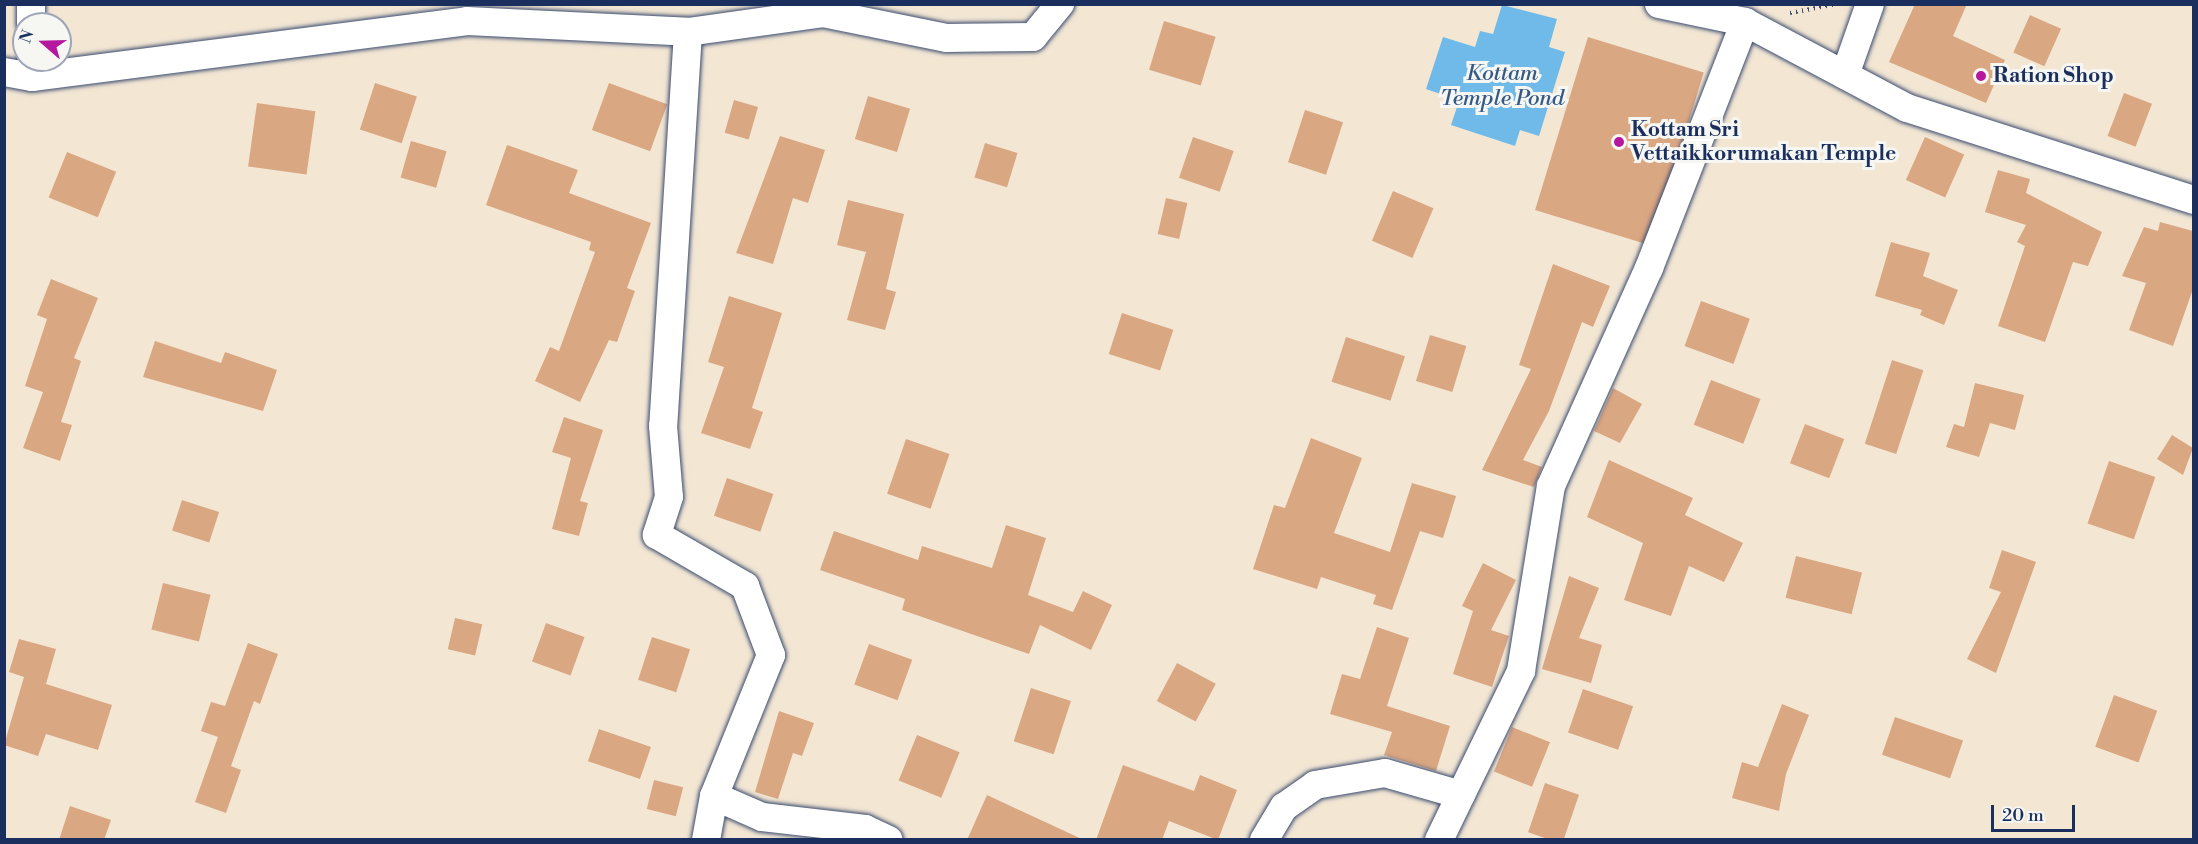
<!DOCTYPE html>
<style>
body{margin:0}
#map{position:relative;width:2198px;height:844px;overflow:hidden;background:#f3e7d4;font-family:"Libre Bodoni",serif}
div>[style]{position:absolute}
.water>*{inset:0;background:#6fbae8}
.building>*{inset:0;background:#daa783;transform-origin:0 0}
.path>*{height:4px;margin-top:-2px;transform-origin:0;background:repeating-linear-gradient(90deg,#3b4b70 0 1.5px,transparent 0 6px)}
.roads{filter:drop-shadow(0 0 2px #3b4b70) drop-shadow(0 0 2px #3b4b70)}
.minor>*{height:28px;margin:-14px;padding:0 14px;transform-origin:14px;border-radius:14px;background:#fff}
.dots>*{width:16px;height:16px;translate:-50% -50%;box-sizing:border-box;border:3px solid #f6f6f2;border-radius:50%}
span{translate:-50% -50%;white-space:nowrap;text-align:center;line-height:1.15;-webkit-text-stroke:6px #f6f6f2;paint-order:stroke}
.poi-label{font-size:21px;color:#1b2f5e;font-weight:700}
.left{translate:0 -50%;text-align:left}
.water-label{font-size:22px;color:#345987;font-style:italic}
.frame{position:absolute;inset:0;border:6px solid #1b2f5e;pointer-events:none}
.north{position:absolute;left:12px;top:12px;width:60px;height:60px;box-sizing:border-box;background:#f6f6f2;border:2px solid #9ea6b7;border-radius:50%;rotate:290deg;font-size:16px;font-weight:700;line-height:24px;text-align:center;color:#1b2f5e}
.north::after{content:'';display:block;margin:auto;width:21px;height:27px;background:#b5179e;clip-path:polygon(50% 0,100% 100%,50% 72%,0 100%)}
.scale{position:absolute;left:1991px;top:805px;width:84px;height:27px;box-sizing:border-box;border:3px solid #1b2f5e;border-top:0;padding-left:8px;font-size:18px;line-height:21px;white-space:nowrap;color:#1b2f5e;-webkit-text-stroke:4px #f6f6f2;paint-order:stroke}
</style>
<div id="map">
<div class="water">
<div style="clip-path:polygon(1502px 5px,1557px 19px,1549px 47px,1565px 52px,1539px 136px,1520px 130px,1515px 146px,1451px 125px,1457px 107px,1447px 104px,1449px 97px,1426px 89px,1443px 37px,1475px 47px,1480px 31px,1493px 34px)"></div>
</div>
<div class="building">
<div style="clip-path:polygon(1915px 4px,1967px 4px,1953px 36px,2005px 60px,1986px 103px,1889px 62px)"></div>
<div style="left:2030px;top:15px;width:34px;height:41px;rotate:24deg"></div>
<div style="left:1164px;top:21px;width:54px;height:51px;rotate:17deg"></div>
<div style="left:1588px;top:37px;width:121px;height:181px;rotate:17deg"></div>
<div style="left:375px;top:83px;width:44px;height:49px;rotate:18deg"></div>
<div style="left:609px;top:83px;width:62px;height:50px;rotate:20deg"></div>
<div style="left:2124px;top:93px;width:30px;height:46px;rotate:21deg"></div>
<div style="left:868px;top:96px;width:44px;height:45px;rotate:17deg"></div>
<div style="left:734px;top:100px;width:25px;height:34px;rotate:16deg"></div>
<div style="left:257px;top:103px;width:59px;height:64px;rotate:8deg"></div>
<div style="left:1305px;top:110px;width:40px;height:55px;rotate:18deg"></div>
<div style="clip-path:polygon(780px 136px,825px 150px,808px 203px,793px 198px,773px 264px,736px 253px)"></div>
<div style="left:1193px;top:137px;width:43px;height:43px;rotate:19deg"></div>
<div style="left:1925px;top:137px;width:43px;height:47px;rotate:24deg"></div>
<div style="left:411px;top:141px;width:37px;height:38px;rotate:16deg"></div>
<div style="left:985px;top:143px;width:34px;height:36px;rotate:17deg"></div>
<div style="clip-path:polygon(507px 145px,578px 170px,569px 193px,651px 223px,627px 288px,635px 291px,617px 342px,609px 340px,580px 402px,535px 381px,550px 347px,559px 351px,595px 252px,589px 250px,591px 242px,486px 205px)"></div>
<div style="left:67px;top:152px;width:53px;height:49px;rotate:22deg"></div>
<div style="clip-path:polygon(1998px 170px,2030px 179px,2026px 193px,2102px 232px,2088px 266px,2073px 262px,2045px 342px,1998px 326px,2025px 246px,2017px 242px,2026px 225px,1985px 212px)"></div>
<div style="left:1393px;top:191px;width:44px;height:54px;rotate:23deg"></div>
<div style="left:1166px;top:198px;width:22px;height:37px;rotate:13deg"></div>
<div style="clip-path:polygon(848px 200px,904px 214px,886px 289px,896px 292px,885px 330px,847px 320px,866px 252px,837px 245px)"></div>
<div style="clip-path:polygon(2160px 222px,2193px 231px,2193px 289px,2173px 346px,2129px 330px,2146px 283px,2122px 276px,2144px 227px,2158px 231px)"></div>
<div style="clip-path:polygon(1891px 242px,1930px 253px,1923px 276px,1958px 290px,1944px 325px,1920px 315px,1922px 310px,1875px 296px)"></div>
<div style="clip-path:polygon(1553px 264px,1610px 286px,1593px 327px,1582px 322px,1549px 411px,1523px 460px,1542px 467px,1534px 487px,1482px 470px,1531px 369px,1519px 365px)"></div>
<div style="clip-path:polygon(51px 279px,98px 298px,74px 358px,81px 361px,61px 422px,72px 425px,60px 461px,23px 448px,43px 392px,25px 386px,47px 319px,37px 315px)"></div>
<div style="clip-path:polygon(729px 296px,782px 313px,752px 408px,763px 412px,750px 449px,701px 433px,724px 367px,708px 362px)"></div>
<div style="left:1701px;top:301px;width:52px;height:48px;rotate:20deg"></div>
<div style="left:1122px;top:313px;width:54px;height:43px;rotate:18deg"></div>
<div style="left:1430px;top:335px;width:38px;height:48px;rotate:17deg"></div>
<div style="left:1346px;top:337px;width:62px;height:47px;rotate:18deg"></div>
<div style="clip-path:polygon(155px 341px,221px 363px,225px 352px,277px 370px,263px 411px,143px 377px)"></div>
<div style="left:1892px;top:360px;width:33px;height:88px;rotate:18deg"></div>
<div style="left:1711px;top:380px;width:53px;height:48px;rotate:21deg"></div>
<div style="clip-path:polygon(1975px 383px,2024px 395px,2015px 430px,1990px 423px,1979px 457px,1946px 447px,1954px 424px,1964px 427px)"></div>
<div style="clip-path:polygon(1613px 388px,1642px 404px,1620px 443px,1594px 431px)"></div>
<div style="clip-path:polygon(564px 417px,603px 430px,580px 501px,588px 503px,579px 536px,552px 529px,571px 458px,552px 452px)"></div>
<div style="left:1805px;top:424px;width:42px;height:42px;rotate:21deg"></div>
<div style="clip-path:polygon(2172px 435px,2193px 448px,2183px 475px,2157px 459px)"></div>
<div style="clip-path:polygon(1311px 438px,1362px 458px,1334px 533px,1390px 552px,1412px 483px,1456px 496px,1443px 538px,1420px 531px,1392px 610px,1373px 604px,1376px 595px,1321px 577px,1317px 589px,1253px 569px,1274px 505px,1285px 508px)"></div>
<div style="left:906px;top:439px;width:46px;height:58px;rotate:19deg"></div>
<div style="clip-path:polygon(1609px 460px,1693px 498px,1685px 515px,1743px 543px,1724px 582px,1689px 566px,1671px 616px,1624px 600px,1643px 543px,1587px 517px)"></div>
<div style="left:2109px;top:461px;width:49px;height:66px;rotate:19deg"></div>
<div style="left:727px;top:478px;width:49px;height:40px;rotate:19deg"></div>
<div style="left:182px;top:500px;width:39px;height:32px;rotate:18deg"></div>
<div style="clip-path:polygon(1006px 525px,1046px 538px,1028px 595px,1073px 612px,1083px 591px,1112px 605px,1091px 650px,1040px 625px,1029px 654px,902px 610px,905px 599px,820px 570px,834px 531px,918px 560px,922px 546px,992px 568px)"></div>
<div style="clip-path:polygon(2002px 550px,2036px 562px,1996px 673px,1967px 659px,2001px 592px,1989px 588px)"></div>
<div style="left:1796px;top:556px;width:68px;height:43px;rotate:14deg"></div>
<div style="clip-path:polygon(1483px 563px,1516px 580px,1491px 630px,1509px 636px,1492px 687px,1453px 674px,1473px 611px,1462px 606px)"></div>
<div style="clip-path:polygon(1569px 576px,1599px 588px,1579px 638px,1602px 645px,1591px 683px,1542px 669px)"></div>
<div style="left:163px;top:583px;width:49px;height:48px;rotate:14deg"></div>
<div style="left:455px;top:618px;width:28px;height:32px;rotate:13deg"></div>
<div style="left:546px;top:623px;width:41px;height:41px;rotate:20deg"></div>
<div style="clip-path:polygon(1377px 627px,1409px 638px,1387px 706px,1450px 726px,1436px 771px,1384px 755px,1392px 732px,1330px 714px,1342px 674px,1360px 679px)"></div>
<div style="left:652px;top:637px;width:40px;height:45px;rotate:18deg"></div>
<div style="clip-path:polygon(19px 639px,56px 649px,46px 684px,112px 705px,98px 750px,46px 734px,38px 756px,4px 745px,24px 677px,9px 672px)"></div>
<div style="clip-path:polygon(248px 643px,278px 654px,260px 704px,254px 701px,231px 766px,241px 770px,226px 813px,195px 802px,218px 737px,201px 731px,211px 702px,225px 706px)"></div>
<div style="left:869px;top:644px;width:46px;height:43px;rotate:20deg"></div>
<div style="left:1177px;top:663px;width:44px;height:43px;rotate:28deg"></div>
<div style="left:1031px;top:688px;width:42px;height:56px;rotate:18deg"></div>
<div style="left:1583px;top:689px;width:53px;height:46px;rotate:19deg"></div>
<div style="left:2114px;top:695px;width:46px;height:55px;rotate:20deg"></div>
<div style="clip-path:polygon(1782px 704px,1809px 715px,1786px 774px,1779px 811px,1732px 798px,1742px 762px,1758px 767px)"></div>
<div style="clip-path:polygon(779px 711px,814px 723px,802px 756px,793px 753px,778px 799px,755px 792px)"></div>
<div style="left:1895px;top:717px;width:72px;height:40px;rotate:19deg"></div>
<div style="left:1512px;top:727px;width:41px;height:48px;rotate:22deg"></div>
<div style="left:599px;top:729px;width:55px;height:34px;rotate:19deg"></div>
<div style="left:917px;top:735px;width:46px;height:49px;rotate:22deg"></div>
<div style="clip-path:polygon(1123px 765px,1194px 791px,1200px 775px,1237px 790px,1218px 840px,1169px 821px,1162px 840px,1096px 840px)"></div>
<div style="left:654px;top:780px;width:30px;height:30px;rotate:14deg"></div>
<div style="left:1545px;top:783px;width:36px;height:52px;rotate:19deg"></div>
<div style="clip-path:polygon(987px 795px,1084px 840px,967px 840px)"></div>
<div style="clip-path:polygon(70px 806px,111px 820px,104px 840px,59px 840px)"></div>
</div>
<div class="path">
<div style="left:1790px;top:13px;width:48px;rotate:-10.8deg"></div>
</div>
<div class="roads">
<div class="minor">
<div style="left:31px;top:4px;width:20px;rotate:90deg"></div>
<div style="left:1659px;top:4px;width:88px;rotate:11.8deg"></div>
<div style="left:1745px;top:22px;width:183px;rotate:28deg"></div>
<div style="left:1907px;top:108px;width:301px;rotate:17.8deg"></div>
<div style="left:688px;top:32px;width:395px;rotate:93.6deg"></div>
<div style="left:663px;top:426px;width:71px;rotate:85.2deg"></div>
<div style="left:669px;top:497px;width:40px;rotate:108deg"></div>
<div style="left:657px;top:535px;width:102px;rotate:30.1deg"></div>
<div style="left:745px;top:586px;width:74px;rotate:69.4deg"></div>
<div style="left:771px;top:655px;width:152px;rotate:112deg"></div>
<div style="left:714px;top:796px;width:45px;rotate:100.3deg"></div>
<div style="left:32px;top:60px;width:17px;rotate:90deg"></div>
<div style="left:32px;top:77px;width:439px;rotate:-7.3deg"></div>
<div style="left:467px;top:21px;width:221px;rotate:2.8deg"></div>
<div style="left:688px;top:32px;width:136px;rotate:-8deg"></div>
<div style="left:823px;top:13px;width:126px;rotate:11.4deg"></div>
<div style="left:947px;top:38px;width:86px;rotate:-0.7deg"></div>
<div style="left:1033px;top:37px;width:43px;rotate:-50.7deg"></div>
<div style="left:4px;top:72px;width:28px;rotate:10deg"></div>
<div style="left:1845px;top:75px;width:75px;rotate:-70.6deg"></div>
<div style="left:714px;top:796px;width:52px;rotate:23.6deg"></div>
<div style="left:762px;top:817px;width:104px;rotate:6.6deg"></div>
<div style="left:865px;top:829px;width:26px;rotate:25deg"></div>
<div style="left:1264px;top:840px;width:39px;rotate:-59deg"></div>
<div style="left:1284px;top:807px;width:38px;rotate:-35deg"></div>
<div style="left:1315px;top:785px;width:71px;rotate:-9.7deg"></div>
<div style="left:1385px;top:773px;width:79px;rotate:16.1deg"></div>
<div style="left:1439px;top:840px;width:188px;rotate:-64.1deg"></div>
<div style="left:1521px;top:671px;width:187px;rotate:-80.8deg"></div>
<div style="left:1551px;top:486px;width:239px;rotate:-65.8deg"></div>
<div style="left:1649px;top:268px;width:264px;rotate:-68.7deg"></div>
</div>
</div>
<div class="dots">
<div style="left:1981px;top:76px;background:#b5179e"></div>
<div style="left:1619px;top:142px;background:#b5179e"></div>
</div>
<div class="poi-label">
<span class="left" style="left:1993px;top:76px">Ration Shop</span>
<span class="left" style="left:1631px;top:142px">Kottam Sri<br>Vettaikkorumakan Temple</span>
</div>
<div class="water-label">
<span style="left:1502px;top:86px">Kottam<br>Temple Pond</span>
</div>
<div class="frame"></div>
<div class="north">N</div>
<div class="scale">20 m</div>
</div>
